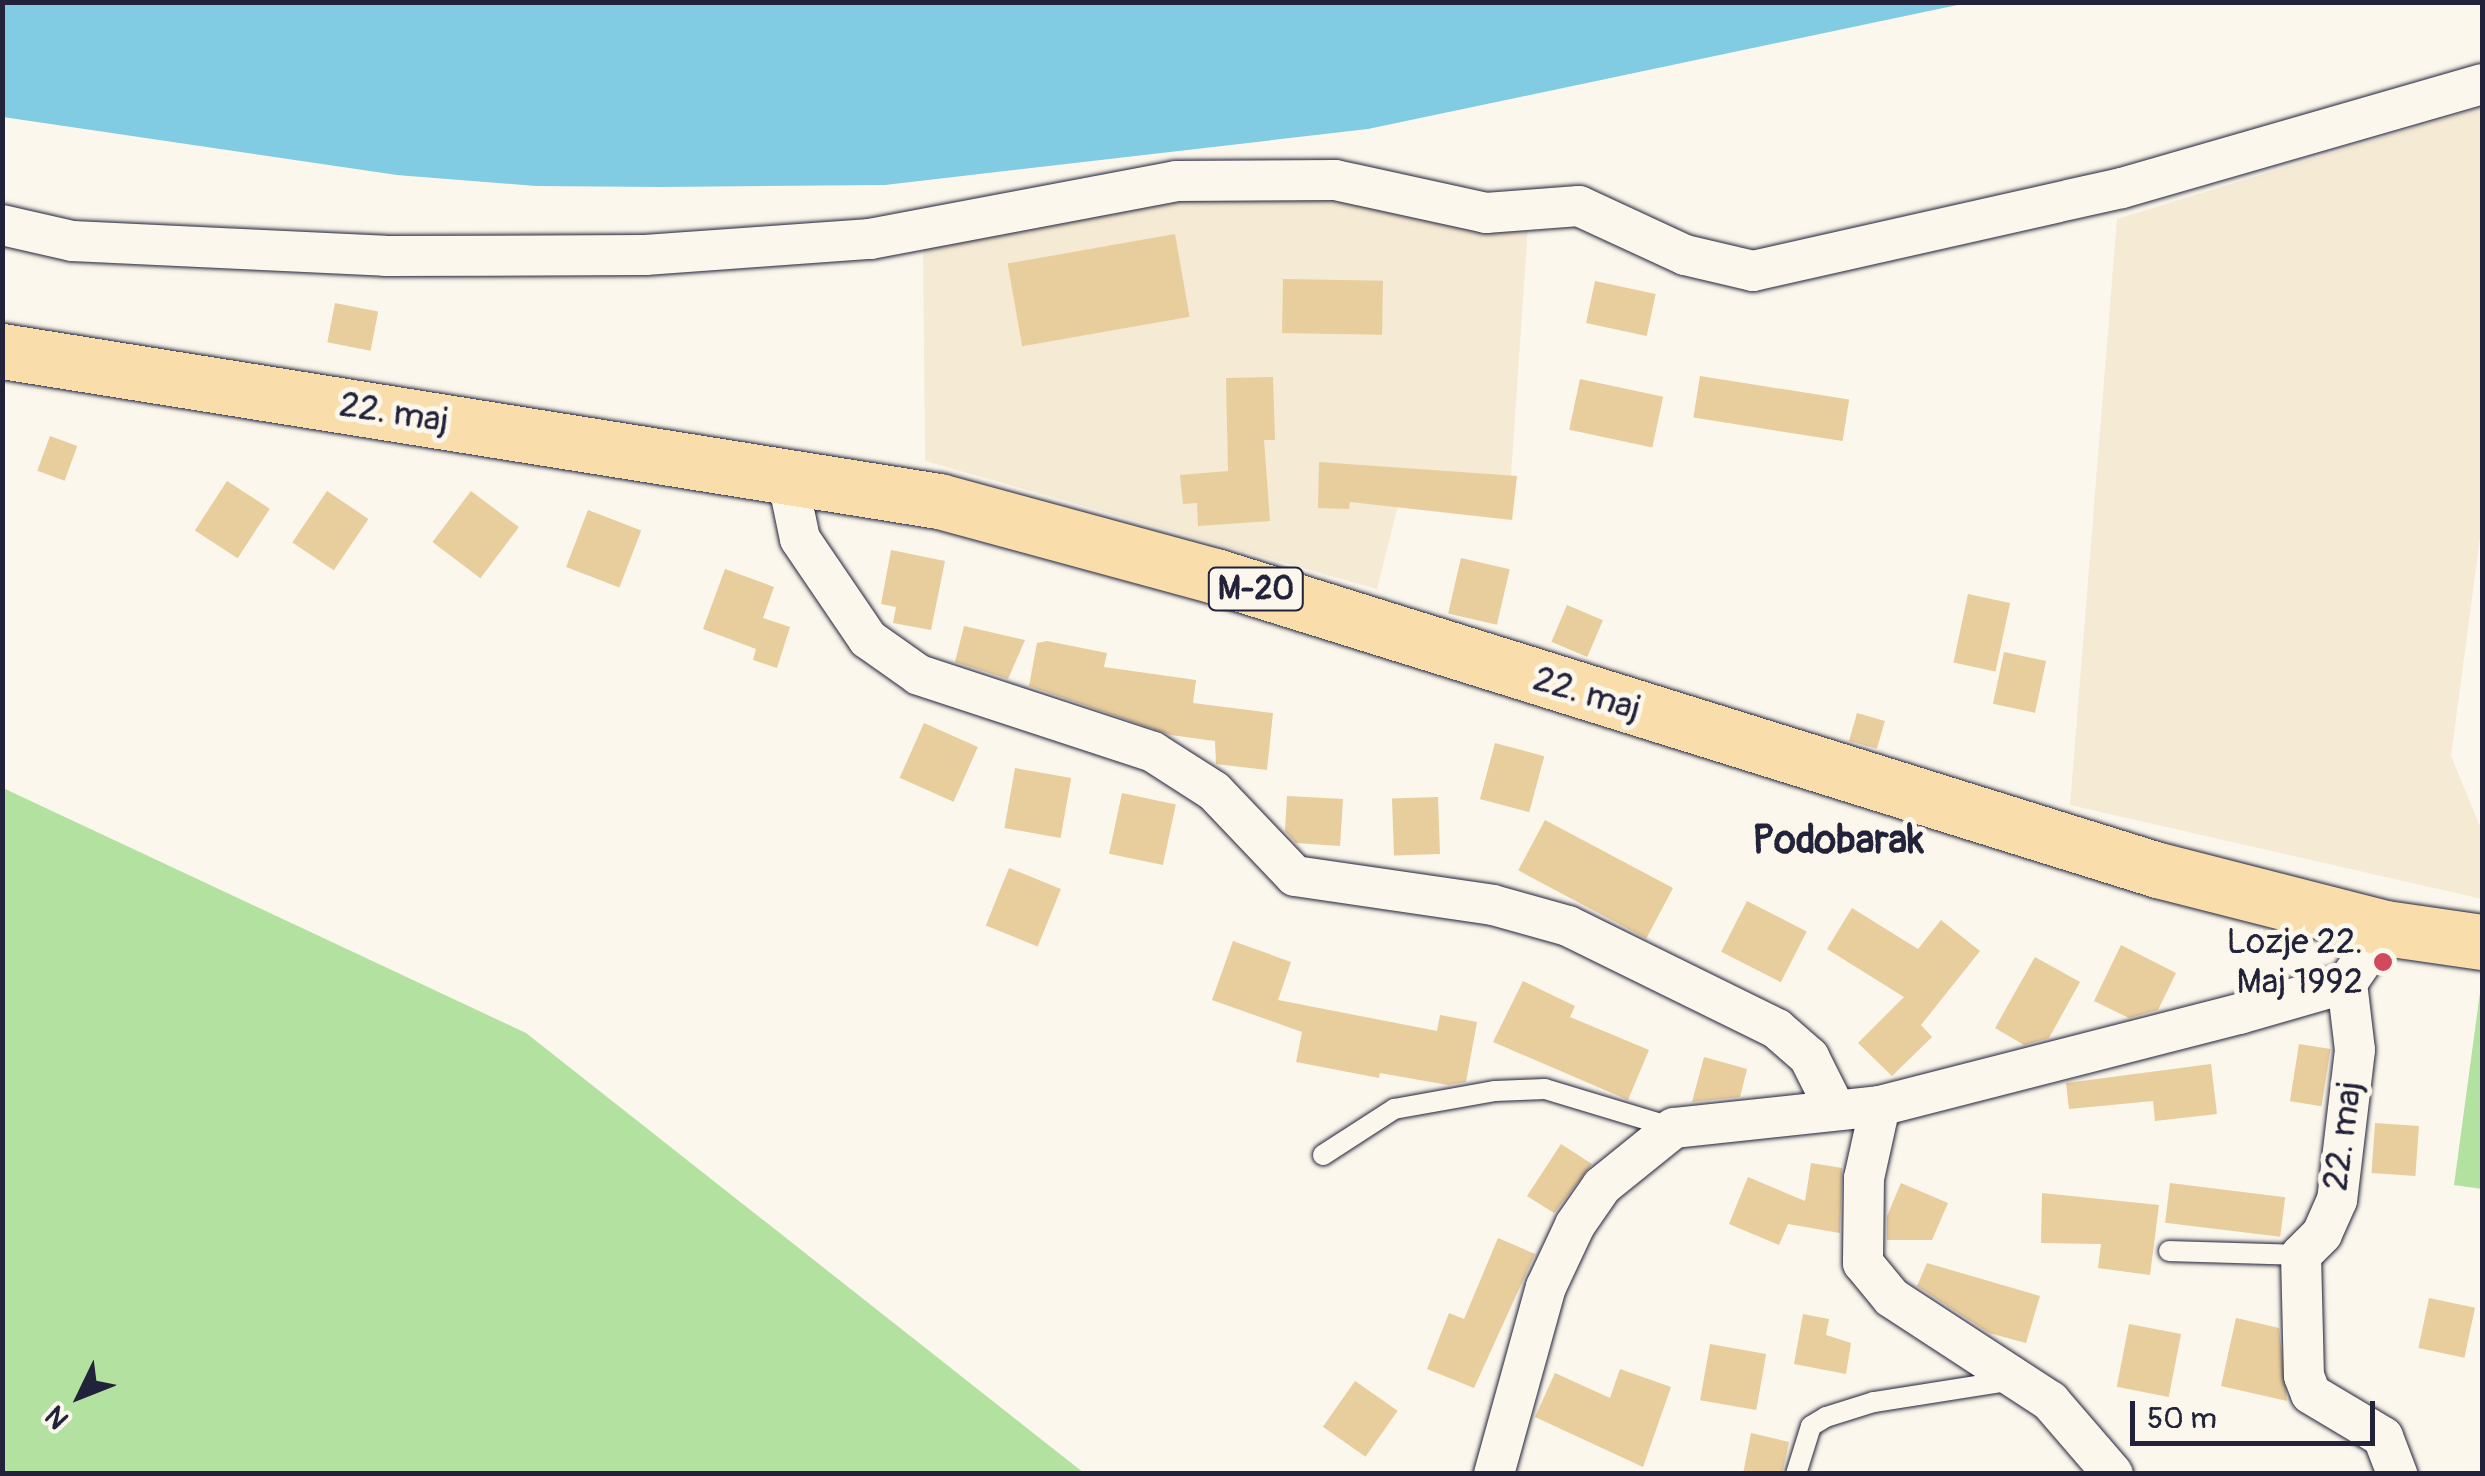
<!DOCTYPE html>
<style>
body{margin:0}
#map{position:relative;width:2485px;height:1476px;overflow:hidden;background:#fbf7ec;font-family:Pangolin,sans-serif}
div>[style]{position:absolute}
.built>*{inset:0;background:#f5ead4}
.green>*{inset:0;background:#b3e1a0}
.water>*{inset:0;background:#81cce2}
.building>*{inset:0;background:#e8cd9d;transform-origin:0 0}
.roads{filter:drop-shadow(0 0 2px #22223b) drop-shadow(0 0 2px #22223b)}
.lane>*{height:20px;margin:-10px;padding:0 10px;transform-origin:10px;border-radius:10px;background:#fbf7ec}
.street>*{height:40px;margin:-20px;padding:0 20px;transform-origin:20px;border-radius:20px;background:#fbf7ec}
.primary>*{height:55px;margin:-27.5px;padding:0 27.5px;transform-origin:27.5px;border-radius:27.5px;background:#f9ddab}
.dots>*{width:28px;height:28px;translate:-50% -50%;box-sizing:border-box;border:5px solid #fbf7ec;border-radius:50%}
span{translate:-50% -50%;white-space:nowrap;text-align:center;line-height:1.15;-webkit-text-stroke:10px #fbf7ec;paint-order:stroke}
.shield-label span{padding:2px 8px;background:#fbf7ec;border:2px solid;border-radius:8px;-webkit-text-stroke-width:0}
.shield-label{font-size:32px;color:#22223b;font-weight:700}
.street-label{font-size:35px;color:#22223b}
.poi-label{font-size:35px;color:#22223b}
.right{translate:-100% -50%;text-align:right}
.quarter-label{font-size:40px;color:#22223b;font-weight:700}
.frame{position:absolute;inset:0;border:5px solid #22223b;pointer-events:none}
.north{position:absolute;left:30px;top:1346px;width:100px;height:100px;-webkit-text-stroke:8px #fbf7ec;paint-order:stroke;rotate:227deg;font-size:28px;font-weight:700;line-height:40px;text-align:center;color:#22223b}
.north::after{content:'';display:block;margin:auto;width:35px;height:45px;background:#22223b;clip-path:polygon(50% 0,100% 100%,50% 72%,0 100%)}
.scale{position:absolute;left:2130px;top:1401px;width:245px;height:45px;box-sizing:border-box;border:5px solid #22223b;border-top:0;padding-left:12px;font-size:30px;line-height:35px;white-space:nowrap;color:#22223b;-webkit-text-stroke:8px #fbf7ec;paint-order:stroke}
</style>
<div id="map">
<div class="built">
<div style="clip-path:polygon(2482px 107px,2482px 523px,2451px 756px,2482px 831px,2482px 899px,2070px 805px,2117px 219px)"></div>
<div style="clip-path:polygon(1310px 190px,1528px 226px,1510px 490px,1405px 478px,1377px 589px,925px 461px,923px 240px,1155px 196px)"></div>
</div>
<div class="green">
<div style="clip-path:polygon(3px 788px,526px 1033px,1084px 1473px,3px 1473px)"></div>
<div style="clip-path:polygon(2481px 985px,2482px 985px,2482px 1189px,2454px 1185px)"></div>
</div>
<div class="water">
<div style="clip-path:polygon(2px 3px,3px 2px,1967px 3px,1368px 129px,885px 185px,661px 187px,536px 186px,397px 175px,3px 117px)"></div>
</div>
<div class="building">
<div style="left:1175px;top:234px;width:84px;height:170px;rotate:80deg"></div>
<div style="left:1283px;top:279px;width:100px;height:54px;rotate:1deg"></div>
<div style="left:1595px;top:281px;width:62px;height:43px;rotate:12deg"></div>
<div style="left:335px;top:303px;width:44px;height:40px;rotate:11deg"></div>
<div style="left:1700px;top:376px;width:151px;height:42px;rotate:9deg"></div>
<div style="clip-path:polygon(1273px 377px,1275px 440px,1264px 440px,1270px 521px,1198px 526px,1197px 503px,1183px 504px,1180px 475px,1228px 471px,1226px 378px)"></div>
<div style="left:1580px;top:379px;width:85px;height:52px;rotate:12deg"></div>
<div style="left:50px;top:436px;width:29px;height:37px;rotate:20deg"></div>
<div style="clip-path:polygon(1319px 462px,1517px 476px,1512px 520px,1350px 502px,1349px 509px,1318px 508px)"></div>
<div style="left:227px;top:481px;width:51px;height:59px;rotate:33deg"></div>
<div style="left:327px;top:491px;width:50px;height:62px;rotate:34deg"></div>
<div style="left:471px;top:491px;width:60px;height:64px;rotate:37deg"></div>
<div style="left:588px;top:510px;width:57px;height:61px;rotate:21deg"></div>
<div style="clip-path:polygon(891px 550px,945px 561px,931px 630px,893px 623px,896px 607px,881px 604px)"></div>
<div style="left:1461px;top:558px;width:50px;height:57px;rotate:13deg"></div>
<div style="clip-path:polygon(725px 569px,774px 587px,763px 618px,790px 627px,777px 668px,753px 660px,756px 649px,703px 629px)"></div>
<div style="left:1968px;top:594px;width:43px;height:70px;rotate:12deg"></div>
<div style="left:1567px;top:605px;width:39px;height:40px;rotate:23deg"></div>
<div style="clip-path:polygon(964px 626px,1025px 640px,1008px 679px,955px 662px)"></div>
<div style="clip-path:polygon(1047px 641px,1107px 653px,1104px 667px,1196px 680px,1193px 703px,1273px 713px,1267px 770px,1216px 764px,1215px 741px,1171px 735px,1029px 686px,1037px 643px)"></div>
<div style="left:2004px;top:652px;width:43px;height:53px;rotate:12deg"></div>
<div style="left:1857px;top:713px;width:29px;height:29px;rotate:16deg"></div>
<div style="left:924px;top:723px;width:59px;height:60px;rotate:24deg"></div>
<div style="left:1495px;top:743px;width:51px;height:58px;rotate:15deg"></div>
<div style="left:1015px;top:768px;width:57px;height:61px;rotate:10deg"></div>
<div style="left:1122px;top:793px;width:55px;height:62px;rotate:12deg"></div>
<div style="clip-path:polygon(1287px 796px,1343px 799px,1340px 846px,1296px 843px,1285px 831px)"></div>
<div style="left:1438px;top:797px;width:57px;height:46px;rotate:88deg"></div>
<div style="left:1545px;top:820px;width:145px;height:57px;rotate:28deg"></div>
<div style="left:1009px;top:868px;width:56px;height:62px;rotate:22deg"></div>
<div style="left:1747px;top:901px;width:67px;height:57px;rotate:27deg"></div>
<div style="clip-path:polygon(1852px 908px,1918px 949px,1941px 920px,1980px 951px,1921px 1025px,1932px 1037px,1892px 1076px,1858px 1043px,1904px 997px,1827px 949px)"></div>
<div style="clip-path:polygon(1233px 941px,1291px 962px,1278px 1000px,1437px 1031px,1440px 1015px,1477px 1022px,1466px 1082px,1448px 1085px,1380px 1073px,1379px 1078px,1296px 1062px,1302px 1032px,1212px 1000px)"></div>
<div style="clip-path:polygon(2121px 945px,2176px 973px,2158px 1010px,2129px 1018px,2094px 1001px)"></div>
<div style="clip-path:polygon(2035px 957px,2080px 982px,2049px 1038px,2024px 1045px,1995px 1028px)"></div>
<div style="clip-path:polygon(1523px 981px,1575px 1006px,1570px 1017px,1649px 1050px,1628px 1100px,1493px 1042px)"></div>
<div style="left:2299px;top:1044px;width:32px;height:58px;rotate:9deg"></div>
<div style="clip-path:polygon(1704px 1057px,1747px 1069px,1740px 1097px,1692px 1102px)"></div>
<div style="clip-path:polygon(2211px 1064px,2217px 1114px,2155px 1121px,2153px 1101px,2069px 1109px,2066px 1083px)"></div>
<div style="left:2375px;top:1123px;width:44px;height:50px;rotate:4deg"></div>
<div style="clip-path:polygon(1561px 1144px,1592px 1164px,1554px 1213px,1527px 1196px)"></div>
<div style="clip-path:polygon(1811px 1163px,1842px 1168px,1840px 1233px,1788px 1224px,1779px 1245px,1729px 1224px,1748px 1177px,1805px 1201px)"></div>
<div style="clip-path:polygon(1901px 1183px,1948px 1203px,1932px 1240px,1887px 1240px,1887px 1216px)"></div>
<div style="left:2170px;top:1183px;width:116px;height:40px;rotate:7deg"></div>
<div style="clip-path:polygon(2042px 1193px,2159px 1205px,2150px 1275px,2098px 1268px,2101px 1244px,2041px 1243px)"></div>
<div style="clip-path:polygon(1498px 1238px,1535px 1254px,1474px 1388px,1427px 1369px,1449px 1313px,1464px 1319px)"></div>
<div style="clip-path:polygon(1927px 1263px,2040px 1296px,2026px 1343px,1989px 1333px,1917px 1286px)"></div>
<div style="left:2429px;top:1298px;width:47px;height:51px;rotate:12deg"></div>
<div style="clip-path:polygon(1803px 1314px,1829px 1319px,1826px 1335px,1851px 1343px,1846px 1374px,1794px 1364px)"></div>
<div style="clip-path:polygon(2236px 1318px,2279px 1328px,2287px 1401px,2221px 1386px)"></div>
<div style="left:2129px;top:1324px;width:53px;height:64px;rotate:11deg"></div>
<div style="left:1710px;top:1344px;width:57px;height:57px;rotate:10deg"></div>
<div style="clip-path:polygon(1620px 1369px,1671px 1387px,1643px 1467px,1535px 1417px,1555px 1373px,1610px 1398px)"></div>
<div style="left:1355px;top:1381px;width:52px;height:56px;rotate:35deg"></div>
<div style="clip-path:polygon(1751px 1433px,1789px 1442px,1782px 1474px,1743px 1474px)"></div>
</div>
<div class="roads">
<div class="lane">
<div style="left:1323px;top:1155px;width:85px;rotate:-32.9deg"></div>
<div style="left:1394px;top:1109px;width:103px;rotate:-10.1deg"></div>
<div style="left:1495px;top:1091px;width:50px;rotate:-2.3deg"></div>
<div style="left:1545px;top:1089px;width:135px;rotate:16.8deg"></div>
<div style="left:2169px;top:1251px;width:132px;rotate:1.7deg"></div>
<div style="left:1796px;top:1474px;width:50px;rotate:-72.6deg"></div>
<div style="left:1811px;top:1426px;width:17px;rotate:-31deg"></div>
<div style="left:1826px;top:1417px;width:50px;rotate:-17.4deg"></div>
<div style="left:1874px;top:1402px;width:142px;rotate:-8.9deg"></div>
</div>
<div class="street">
<div style="left:2px;top:225px;width:72px;rotate:12.9deg"></div>
<div style="left:72px;top:241px;width:313px;rotate:2.7deg"></div>
<div style="left:385px;top:256px;width:260px;rotate:-0.2deg"></div>
<div style="left:645px;top:255px;width:226px;rotate:-4.1deg"></div>
<div style="left:870px;top:239px;width:311px;rotate:-10.7deg"></div>
<div style="left:1176px;top:181px;width:159px;rotate:-0.4deg"></div>
<div style="left:1335px;top:180px;width:155px;rotate:12.3deg"></div>
<div style="left:1486px;top:213px;width:93px;rotate:-4.3deg"></div>
<div style="left:1579px;top:206px;width:117px;rotate:24.8deg"></div>
<div style="left:1685px;top:255px;width:70px;rotate:13.2deg"></div>
<div style="left:1753px;top:271px;width:378px;rotate:-12.7deg"></div>
<div style="left:2122px;top:188px;width:375px;rotate:-16.1deg"></div>
<div style="left:786px;top:472px;width:68px;rotate:78.2deg"></div>
<div style="left:800px;top:539px;width:121px;rotate:55.8deg"></div>
<div style="left:868px;top:639px;width:62px;rotate:35.2deg"></div>
<div style="left:919px;top:675px;width:246px;rotate:18.2deg"></div>
<div style="left:1153px;top:752px;width:72px;rotate:32.6deg"></div>
<div style="left:1214px;top:791px;width:117px;rotate:46.4deg"></div>
<div style="left:1295px;top:876px;width:200px;rotate:8.3deg"></div>
<div style="left:1493px;top:905px;width:78px;rotate:15.6deg"></div>
<div style="left:1568px;top:926px;width:233px;rotate:26.2deg"></div>
<div style="left:1777px;top:1029px;width:43px;rotate:41.2deg"></div>
<div style="left:1809px;top:1057px;width:56px;rotate:63.4deg"></div>
<div style="left:2347px;top:983px;width:67px;rotate:83.2deg"></div>
<div style="left:2355px;top:1050px;width:151px;rotate:96.8deg"></div>
<div style="left:2337px;top:1200px;width:37px;rotate:114deg"></div>
<div style="left:2322px;top:1234px;width:30px;rotate:135deg"></div>
<div style="left:2301px;top:1255px;width:121px;rotate:88.6deg"></div>
<div style="left:2304px;top:1376px;width:19px;rotate:69deg"></div>
<div style="left:2311px;top:1394px;width:84px;rotate:30.8deg"></div>
<div style="left:2383px;top:1437px;width:40px;rotate:69deg"></div>
<div style="left:1880px;top:1106px;width:74px;rotate:102.5deg"></div>
<div style="left:1864px;top:1178px;width:85px;rotate:90.7deg"></div>
<div style="left:1863px;top:1263px;width:45px;rotate:50.4deg"></div>
<div style="left:1892px;top:1298px;width:189px;rotate:33.1deg"></div>
<div style="left:2050px;top:1401px;width:96px;rotate:49.2deg"></div>
<div style="left:1494px;top:1474px;width:194px;rotate:-74.5deg"></div>
<div style="left:1546px;top:1287px;width:68px;rotate:-64.9deg"></div>
<div style="left:1575px;top:1225px;width:47px;rotate:-55.3deg"></div>
<div style="left:1602px;top:1186px;width:92px;rotate:-38.9deg"></div>
<div style="left:1674px;top:1128px;width:207px;rotate:-6.1deg"></div>
<div style="left:1880px;top:1106px;width:371px;rotate:-14.4deg"></div>
<div style="left:2239px;top:1014px;width:112px;rotate:-16deg"></div>
<div style="left:2347px;top:983px;width:67px;rotate:-55.4deg"></div>
</div>
<div class="primary">
<div style="left:2px;top:351px;width:949px;rotate:9.1deg"></div>
<div style="left:939px;top:501px;width:286px;rotate:15.2deg"></div>
<div style="left:1215px;top:576px;width:988px;rotate:17.32deg"></div>
<div style="left:2158px;top:870px;width:234px;rotate:14.3deg"></div>
<div style="left:2385px;top:928px;width:98px;rotate:8.2deg"></div>
</div>
</div>
<div class="dots">
<div style="left:2383px;top:962px;background:#d1495b"></div>
</div>
<div class="shield-label">
<span style="left:1256px;top:589px">M-20</span>
</div>
<div class="street-label">
<span style="left:394px;top:413px;rotate:9deg">22. maj</span>
<span style="left:1587px;top:694px;rotate:17deg">22. maj</span>
<span style="left:2343px;top:1136px;rotate:-82deg">22. maj</span>
</div>
<div class="poi-label">
<span class="right" style="left:2363px;top:962px">Lozje 22.<br>Maj 1992</span>
</div>
<div class="quarter-label">
<span style="left:1838px;top:841px">Podobarak</span>
</div>
<div class="frame"></div>
<div class="north">N</div>
<div class="scale">50 m</div>
</div>
